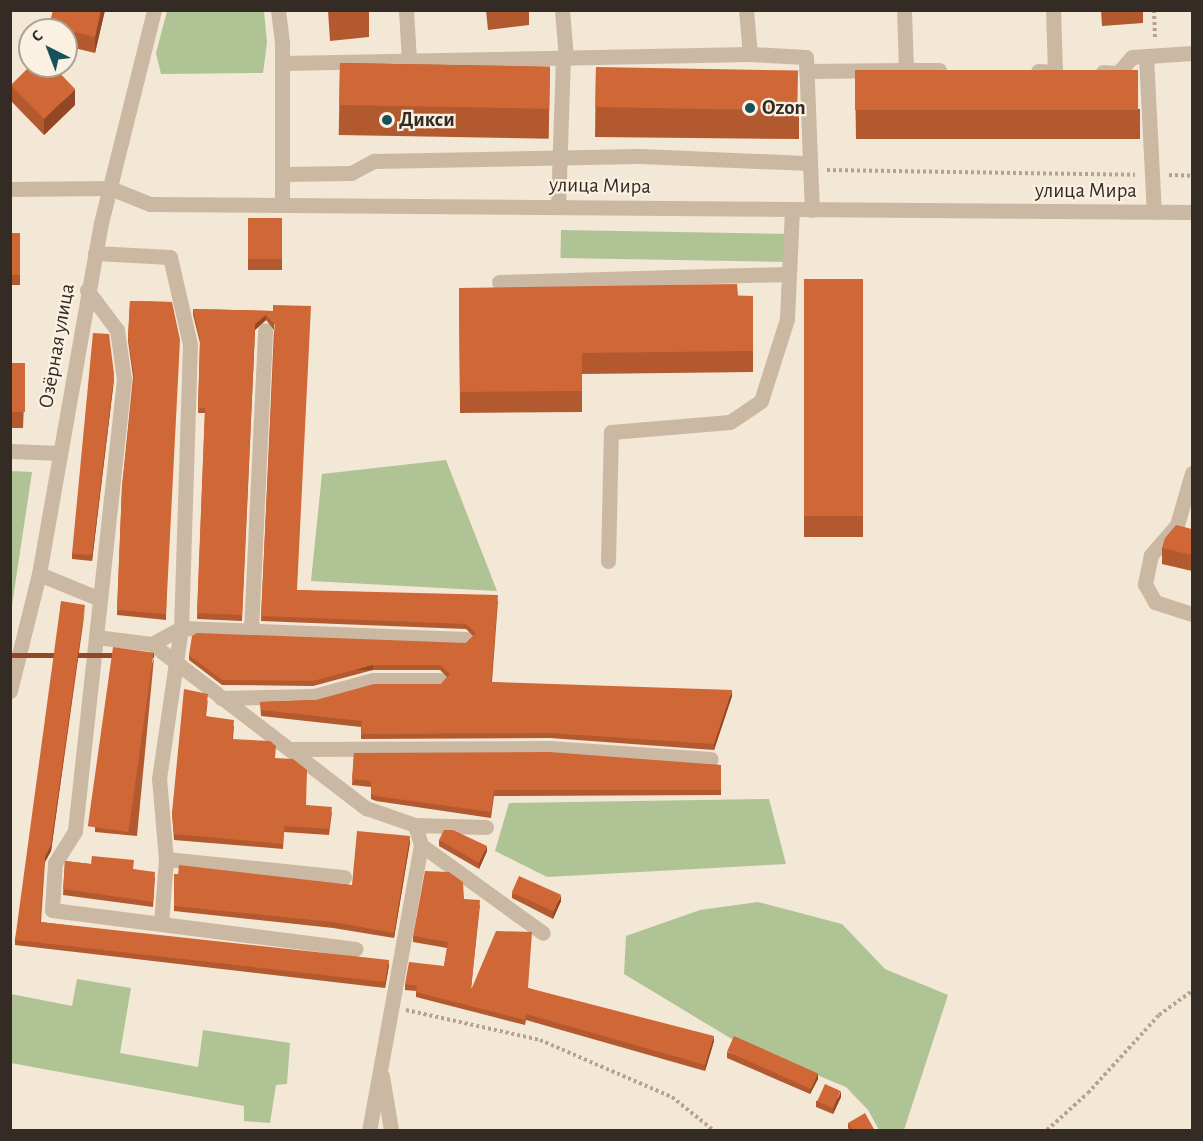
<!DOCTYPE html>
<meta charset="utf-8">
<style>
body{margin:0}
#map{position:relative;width:1203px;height:1141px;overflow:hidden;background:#f3e7d6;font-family:"Alegreya Sans",sans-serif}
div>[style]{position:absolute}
.green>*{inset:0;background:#b0c395;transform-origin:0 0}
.path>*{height:4px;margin-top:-2px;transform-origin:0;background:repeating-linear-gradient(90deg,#b7a28c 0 3px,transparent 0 6px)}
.minor>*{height:15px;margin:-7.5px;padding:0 7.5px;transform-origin:7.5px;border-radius:7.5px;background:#cbb8a2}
.wall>*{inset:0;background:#b3592f;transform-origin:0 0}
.shaded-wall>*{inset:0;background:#924826;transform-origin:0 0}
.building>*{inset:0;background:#d06737;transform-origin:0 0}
.dots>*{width:16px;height:16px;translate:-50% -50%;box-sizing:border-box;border:3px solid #faf1e3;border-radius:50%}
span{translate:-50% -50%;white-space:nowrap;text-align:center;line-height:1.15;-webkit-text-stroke:4.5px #faf1e3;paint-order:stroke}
.poi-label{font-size:21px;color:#352b25;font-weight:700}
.left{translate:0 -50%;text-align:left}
.street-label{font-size:21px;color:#352b25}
.frame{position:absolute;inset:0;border:12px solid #352b25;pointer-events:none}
.north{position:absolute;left:18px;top:18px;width:60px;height:60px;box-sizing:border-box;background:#faf1e3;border:2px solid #aba297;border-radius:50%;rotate:318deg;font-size:16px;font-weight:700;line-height:24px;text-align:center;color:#352b25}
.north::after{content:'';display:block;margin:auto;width:21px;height:27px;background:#17515a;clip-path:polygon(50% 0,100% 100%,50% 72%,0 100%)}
</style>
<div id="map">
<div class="green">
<div style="clip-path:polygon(167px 11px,264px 11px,267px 43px,263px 73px,161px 74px,156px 53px)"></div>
<div style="left:561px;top:230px;width:228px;height:28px;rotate:1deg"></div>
<div style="clip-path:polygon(446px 460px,497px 591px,311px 581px,322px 474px)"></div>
<div style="clip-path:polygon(11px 471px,32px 472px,11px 612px,10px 471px)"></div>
<div style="clip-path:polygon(769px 799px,786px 864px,547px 877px,495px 851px,509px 803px)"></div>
<div style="clip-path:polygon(758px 902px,842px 924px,885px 969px,948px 995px,904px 1130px,879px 1130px,868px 1110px,846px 1087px,735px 1041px,624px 974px,626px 936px,700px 910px)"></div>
<div style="clip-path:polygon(77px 979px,131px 988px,120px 1053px,198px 1067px,203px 1030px,290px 1043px,287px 1084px,276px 1085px,270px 1123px,244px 1121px,244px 1106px,11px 1063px,11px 994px,72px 1006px)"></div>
</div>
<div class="path">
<div style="left:1154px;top:10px;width:30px;rotate:88deg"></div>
<div style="left:827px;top:170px;width:308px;rotate:0.9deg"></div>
<div style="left:1169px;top:175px;width:23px;rotate:2deg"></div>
<div style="left:406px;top:1010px;width:137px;rotate:12.6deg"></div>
<div style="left:540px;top:1040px;width:144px;rotate:23.4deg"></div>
<div style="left:672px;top:1097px;width:53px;rotate:38.8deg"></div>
<div style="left:1047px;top:1130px;width:55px;rotate:-42.1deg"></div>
<div style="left:1088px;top:1093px;width:105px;rotate:-47.7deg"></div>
<div style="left:1159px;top:1015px;width:41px;rotate:-36deg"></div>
</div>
<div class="minor">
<div style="left:278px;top:10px;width:35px;rotate:83deg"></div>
<div style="left:282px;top:45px;width:159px;rotate:90deg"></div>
<div style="left:406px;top:10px;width:51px;rotate:86.6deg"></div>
<div style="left:562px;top:10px;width:48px;rotate:85.2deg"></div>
<div style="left:746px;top:10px;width:44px;rotate:84.8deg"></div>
<div style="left:1146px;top:56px;width:156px;rotate:87.1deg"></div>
<div style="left:282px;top:63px;width:468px;rotate:-1.1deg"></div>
<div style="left:750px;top:54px;width:56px;rotate:3.1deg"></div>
<div style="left:806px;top:57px;width:106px;rotate:87.8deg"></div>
<div style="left:906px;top:70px;width:33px"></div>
<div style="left:806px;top:71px;width:100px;rotate:-0.6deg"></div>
<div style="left:906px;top:70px;width:60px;rotate:-91.9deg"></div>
<div style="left:1038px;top:71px;width:17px;rotate:3deg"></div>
<div style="left:1055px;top:72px;width:62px;rotate:-91.8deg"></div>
<div style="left:1103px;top:72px;width:15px;rotate:4deg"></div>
<div style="left:1118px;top:73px;width:21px;rotate:-49deg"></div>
<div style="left:1132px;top:57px;width:60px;rotate:-3.8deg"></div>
<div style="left:282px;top:174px;width:69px;rotate:-0.8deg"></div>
<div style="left:351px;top:173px;width:26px;rotate:-28deg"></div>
<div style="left:374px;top:161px;width:266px;rotate:-1.1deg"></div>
<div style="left:640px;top:156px;width:170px;rotate:2.4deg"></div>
<div style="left:810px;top:163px;width:47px;rotate:87.6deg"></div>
<div style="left:10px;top:189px;width:100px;rotate:-0.6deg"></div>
<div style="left:110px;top:188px;width:43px;rotate:21.8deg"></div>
<div style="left:150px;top:204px;width:1042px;rotate:0.44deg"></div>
<div style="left:558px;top:207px;width:149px;rotate:-88.1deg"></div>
<div style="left:95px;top:253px;width:75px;rotate:3.1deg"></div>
<div style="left:170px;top:257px;width:89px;rotate:77.1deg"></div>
<div style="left:190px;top:344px;width:284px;rotate:91.8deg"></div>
<div style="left:181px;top:628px;width:152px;rotate:98.3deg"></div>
<div style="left:159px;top:778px;width:81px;rotate:85.1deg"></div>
<div style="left:166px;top:859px;width:65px;rotate:94.4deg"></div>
<div style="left:499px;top:282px;width:290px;rotate:-1.6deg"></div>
<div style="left:87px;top:290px;width:50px;rotate:53.1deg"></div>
<div style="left:117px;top:330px;width:49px;rotate:81.9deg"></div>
<div style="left:124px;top:379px;width:455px;rotate:96.2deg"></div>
<div style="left:75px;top:831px;width:38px;rotate:122deg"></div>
<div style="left:55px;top:863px;width:47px;rotate:93.7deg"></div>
<div style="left:52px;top:910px;width:306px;rotate:7.3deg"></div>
<div style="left:10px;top:451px;width:50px;rotate:2.3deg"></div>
<div style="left:1192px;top:473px;width:54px;rotate:106.1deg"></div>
<div style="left:1177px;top:525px;width:40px;rotate:131deg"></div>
<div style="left:1151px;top:555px;width:30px;rotate:102deg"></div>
<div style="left:1145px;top:584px;width:21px;rotate:61deg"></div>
<div style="left:1155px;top:602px;width:39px;rotate:18deg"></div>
<div style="left:608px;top:561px;width:129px;rotate:-88.7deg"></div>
<div style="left:611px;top:432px;width:119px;rotate:-4.8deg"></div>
<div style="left:730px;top:422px;width:37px;rotate:-34deg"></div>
<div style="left:761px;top:401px;width:86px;rotate:-72.4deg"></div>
<div style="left:787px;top:319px;width:109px;rotate:-87.4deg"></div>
<div style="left:39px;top:574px;width:66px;rotate:22.3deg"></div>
<div style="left:251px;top:630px;width:300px;rotate:-87.3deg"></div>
<div style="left:96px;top:637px;width:56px;rotate:7.1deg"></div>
<div style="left:152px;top:644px;width:33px;rotate:-29deg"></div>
<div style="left:181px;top:628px;width:285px;rotate:2.2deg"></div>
<div style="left:152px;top:644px;width:270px;rotate:37.5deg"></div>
<div style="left:366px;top:808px;width:52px;rotate:19.1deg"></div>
<div style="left:415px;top:825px;width:21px;rotate:73deg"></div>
<div style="left:421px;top:845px;width:290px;rotate:100.3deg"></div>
<div style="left:10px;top:691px;width:121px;rotate:-76.1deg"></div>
<div style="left:39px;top:574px;width:356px;rotate:-80deg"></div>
<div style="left:101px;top:223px;width:219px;rotate:-76deg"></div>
<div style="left:221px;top:698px;width:93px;rotate:-1.2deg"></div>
<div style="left:314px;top:696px;width:61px;rotate:-15.2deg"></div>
<div style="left:373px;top:680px;width:67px"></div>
<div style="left:292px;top:749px;width:257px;rotate:-0.2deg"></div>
<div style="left:549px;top:748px;width:162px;rotate:3.9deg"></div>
<div style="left:415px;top:825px;width:71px;rotate:1.6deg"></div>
<div style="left:421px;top:845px;width:150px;rotate:35.8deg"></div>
<div style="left:166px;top:859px;width:179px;rotate:5.8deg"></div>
<div style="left:382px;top:1076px;width:55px;rotate:80.5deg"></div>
</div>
<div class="wall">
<div style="clip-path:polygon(105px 10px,95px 53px,66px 46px,66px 30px,49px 30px,49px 26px)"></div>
<div style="clip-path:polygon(328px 10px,369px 10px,369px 37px,330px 41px)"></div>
<div style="clip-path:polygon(486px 10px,529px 10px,529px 25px,488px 30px)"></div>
<div style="clip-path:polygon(1101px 10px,1143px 10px,1143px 23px,1102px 26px)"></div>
<div style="left:340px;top:63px;width:210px;height:72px;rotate:1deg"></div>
<div style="clip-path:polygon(596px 67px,799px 109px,799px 139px,595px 137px)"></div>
<div style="clip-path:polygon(855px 70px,1140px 109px,1140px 139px,856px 139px)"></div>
<div style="clip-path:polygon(11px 85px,75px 105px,44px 135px,11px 101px)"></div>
<div style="left:248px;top:218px;width:34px;height:52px"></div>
<div style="left:20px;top:233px;width:52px;height:10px;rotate:90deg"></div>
<div style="left:804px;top:279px;width:59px;height:258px"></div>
<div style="clip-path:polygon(459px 288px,753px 296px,753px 372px,582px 374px,582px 412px,460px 413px)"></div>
<div style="clip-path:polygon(130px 301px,172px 302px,166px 620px,117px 615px,122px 487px,133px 377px,128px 341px)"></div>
<div style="clip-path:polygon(193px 309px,273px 311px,297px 590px,498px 601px,492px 682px,732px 696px,714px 750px,550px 738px,361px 739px,361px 727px,261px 716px,260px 702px,316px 700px,441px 684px,447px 677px,440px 670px,373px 670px,313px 686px,222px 685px,189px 660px,189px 655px,466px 643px,473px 636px,466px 629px,261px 621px,274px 330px,266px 320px,255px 330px,242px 621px,197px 619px,205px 413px,198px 413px,200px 343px,193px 315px)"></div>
<div style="clip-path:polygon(10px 363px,25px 379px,23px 428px,10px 428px)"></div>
<div style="clip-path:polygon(114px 379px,92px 561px,72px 559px,72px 554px)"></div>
<div style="clip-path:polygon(1192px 529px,1192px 571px,1162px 564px,1162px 548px)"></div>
<div style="clip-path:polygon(85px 610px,51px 851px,45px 862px,41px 922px,389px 965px,385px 988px,15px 945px,15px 940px)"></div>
<div style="clip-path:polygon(154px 658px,137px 836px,95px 832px,95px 827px)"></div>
<div style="clip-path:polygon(208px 699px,206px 716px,234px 726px,233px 739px,275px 758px,306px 805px,332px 812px,329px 835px,284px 832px,283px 849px,174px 840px,172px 813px)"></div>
<div style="clip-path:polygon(354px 753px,721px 765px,721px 795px,494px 796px,491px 818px,376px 801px,371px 799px,371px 787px,352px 785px)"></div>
<div style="clip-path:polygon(439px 840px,487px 851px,479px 869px,439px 846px)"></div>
<div style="clip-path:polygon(410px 842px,394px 938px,333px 928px,174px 911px,174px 874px,352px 885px)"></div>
<div style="clip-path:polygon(65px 861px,134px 869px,155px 877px,153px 907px,63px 895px)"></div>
<div style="clip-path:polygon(512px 893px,561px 901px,553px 919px,512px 898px)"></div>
<div style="clip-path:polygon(464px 899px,480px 905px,471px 988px,528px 988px,714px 1041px,705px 1071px,526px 1020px,525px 1025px,416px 997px,416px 991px,405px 990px,405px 984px,444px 966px,447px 948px,413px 942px,413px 936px)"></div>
<div style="clip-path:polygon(727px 1052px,818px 1079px,810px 1094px,727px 1058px)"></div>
<div style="clip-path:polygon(841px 1097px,833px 1114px,816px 1107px,816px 1101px)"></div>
<div style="clip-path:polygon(848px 1123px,875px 1131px,850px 1131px,848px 1128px)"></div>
</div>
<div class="shaded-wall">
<div style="clip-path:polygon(101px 10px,105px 10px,95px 53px,95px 37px)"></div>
<div style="clip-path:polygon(75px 89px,75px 105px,44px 135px,44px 119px)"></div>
<div style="clip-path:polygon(266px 315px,266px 320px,255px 330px,242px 621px,255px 324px)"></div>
<div style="clip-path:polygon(114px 374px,114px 379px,92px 561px,92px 555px)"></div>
<div style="clip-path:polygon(85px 605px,51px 851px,45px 862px,45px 857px)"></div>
<div style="left:154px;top:653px;width:5px;height:179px;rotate:90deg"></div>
<div style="left:373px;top:665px;width:5px;height:62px;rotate:90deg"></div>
<div style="clip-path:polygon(732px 690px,732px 696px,714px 750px,714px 744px)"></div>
<div style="clip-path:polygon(410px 836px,410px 842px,394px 938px,394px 933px)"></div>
<div style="clip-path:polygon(487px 846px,487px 851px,479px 869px,479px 863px)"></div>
<div style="clip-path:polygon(561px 895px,561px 901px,553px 919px,553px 913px)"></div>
<div style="clip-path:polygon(389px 960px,389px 965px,385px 988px,385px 982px)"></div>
<div style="clip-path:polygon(714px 1036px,714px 1041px,705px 1071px,705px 1065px)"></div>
<div style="clip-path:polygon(818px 1073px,818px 1079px,810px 1094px,810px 1089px)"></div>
<div style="clip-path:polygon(841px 1091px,841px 1097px,833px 1114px,833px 1109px)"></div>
</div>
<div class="building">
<div style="clip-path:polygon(53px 10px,101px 10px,95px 37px,49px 26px)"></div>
<div style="left:340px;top:63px;width:210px;height:42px;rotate:1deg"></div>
<div style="clip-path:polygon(30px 66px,53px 66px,75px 89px,44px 119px,11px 85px)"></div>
<div style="left:596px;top:67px;width:202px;height:40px;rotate:1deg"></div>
<div style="left:855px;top:70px;width:283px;height:40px"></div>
<div style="left:248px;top:218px;width:34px;height:41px"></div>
<div style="left:20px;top:233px;width:42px;height:10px;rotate:90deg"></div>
<div style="left:804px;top:279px;width:59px;height:237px"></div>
<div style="clip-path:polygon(737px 284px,738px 296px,753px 296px,753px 351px,582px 353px,582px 391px,460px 392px,459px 288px)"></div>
<div style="clip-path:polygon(130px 301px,172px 302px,180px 340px,166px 614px,117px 610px,122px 487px,134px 374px,128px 336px)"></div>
<div style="clip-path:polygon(273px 305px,311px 306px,297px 590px,498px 595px,491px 682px,732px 690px,714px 744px,550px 733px,361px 734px,362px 721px,261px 710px,260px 702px,316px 700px,374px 684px,441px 684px,450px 674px,440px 665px,373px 665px,313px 681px,222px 680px,189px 655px,192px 636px,197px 633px,466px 643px,476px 633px,466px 624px,261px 616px,275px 325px,266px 315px,255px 324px,242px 615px,197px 613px,205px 408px,198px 408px,200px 339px,193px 309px,273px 311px)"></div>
<div style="clip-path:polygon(93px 333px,109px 334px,114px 374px,92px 555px,72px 554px)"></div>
<div style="left:10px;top:363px;width:15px;height:49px"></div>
<div style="clip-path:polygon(1176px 525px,1192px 529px,1192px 555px,1162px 548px,1165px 538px)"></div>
<div style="clip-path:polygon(61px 601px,85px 605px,51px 845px,45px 857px,40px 922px,389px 960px,385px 982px,15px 940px)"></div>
<div style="left:113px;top:647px;width:41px;height:181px;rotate:8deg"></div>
<div style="clip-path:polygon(184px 689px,208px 694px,205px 716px,234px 720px,232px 739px,270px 741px,276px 746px,275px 758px,293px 759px,307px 770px,306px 805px,332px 807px,329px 829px,284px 826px,283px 844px,174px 834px,172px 813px)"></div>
<div style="clip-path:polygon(549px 752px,721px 765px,721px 790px,494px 790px,491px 812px,376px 796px,371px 794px,371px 781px,352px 779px,354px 753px)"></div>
<div style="clip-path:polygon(444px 830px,453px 830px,487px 846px,479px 863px,439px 840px)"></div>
<div style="clip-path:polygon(357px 831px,410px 836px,394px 933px,333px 922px,174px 906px,174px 874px,178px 875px,179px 865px,352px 885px)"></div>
<div style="clip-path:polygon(92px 856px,134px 860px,133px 869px,155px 872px,153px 902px,63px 889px,65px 861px,91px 864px)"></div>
<div style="clip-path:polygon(425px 871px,449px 872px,463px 882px,464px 899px,480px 900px,471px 990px,496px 931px,532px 932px,528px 988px,714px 1036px,705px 1065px,526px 1014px,525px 1020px,416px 992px,417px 986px,405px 984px,409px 962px,444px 966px,448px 942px,413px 936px)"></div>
<div style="left:519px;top:876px;width:46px;height:18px;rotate:24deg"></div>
<div style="left:734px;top:1036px;width:92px;height:17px;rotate:24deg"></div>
<div style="left:825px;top:1084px;width:17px;height:19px;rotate:24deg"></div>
<div style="clip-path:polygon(865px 1113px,875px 1131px,853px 1131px,848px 1123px)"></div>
</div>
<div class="dots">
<div style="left:750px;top:108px;background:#17515a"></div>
<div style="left:387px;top:120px;background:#17515a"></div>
</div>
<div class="poi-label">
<span class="left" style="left:762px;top:108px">Ozon</span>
<span class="left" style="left:399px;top:120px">Дикси</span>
</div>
<div class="street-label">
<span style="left:600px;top:186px;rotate:1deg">улица Мира</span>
<span style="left:1086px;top:191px">улица Мира</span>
<span style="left:57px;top:346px;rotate:-80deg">Озёрная улица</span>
</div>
<div class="frame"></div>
<div class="north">С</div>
</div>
